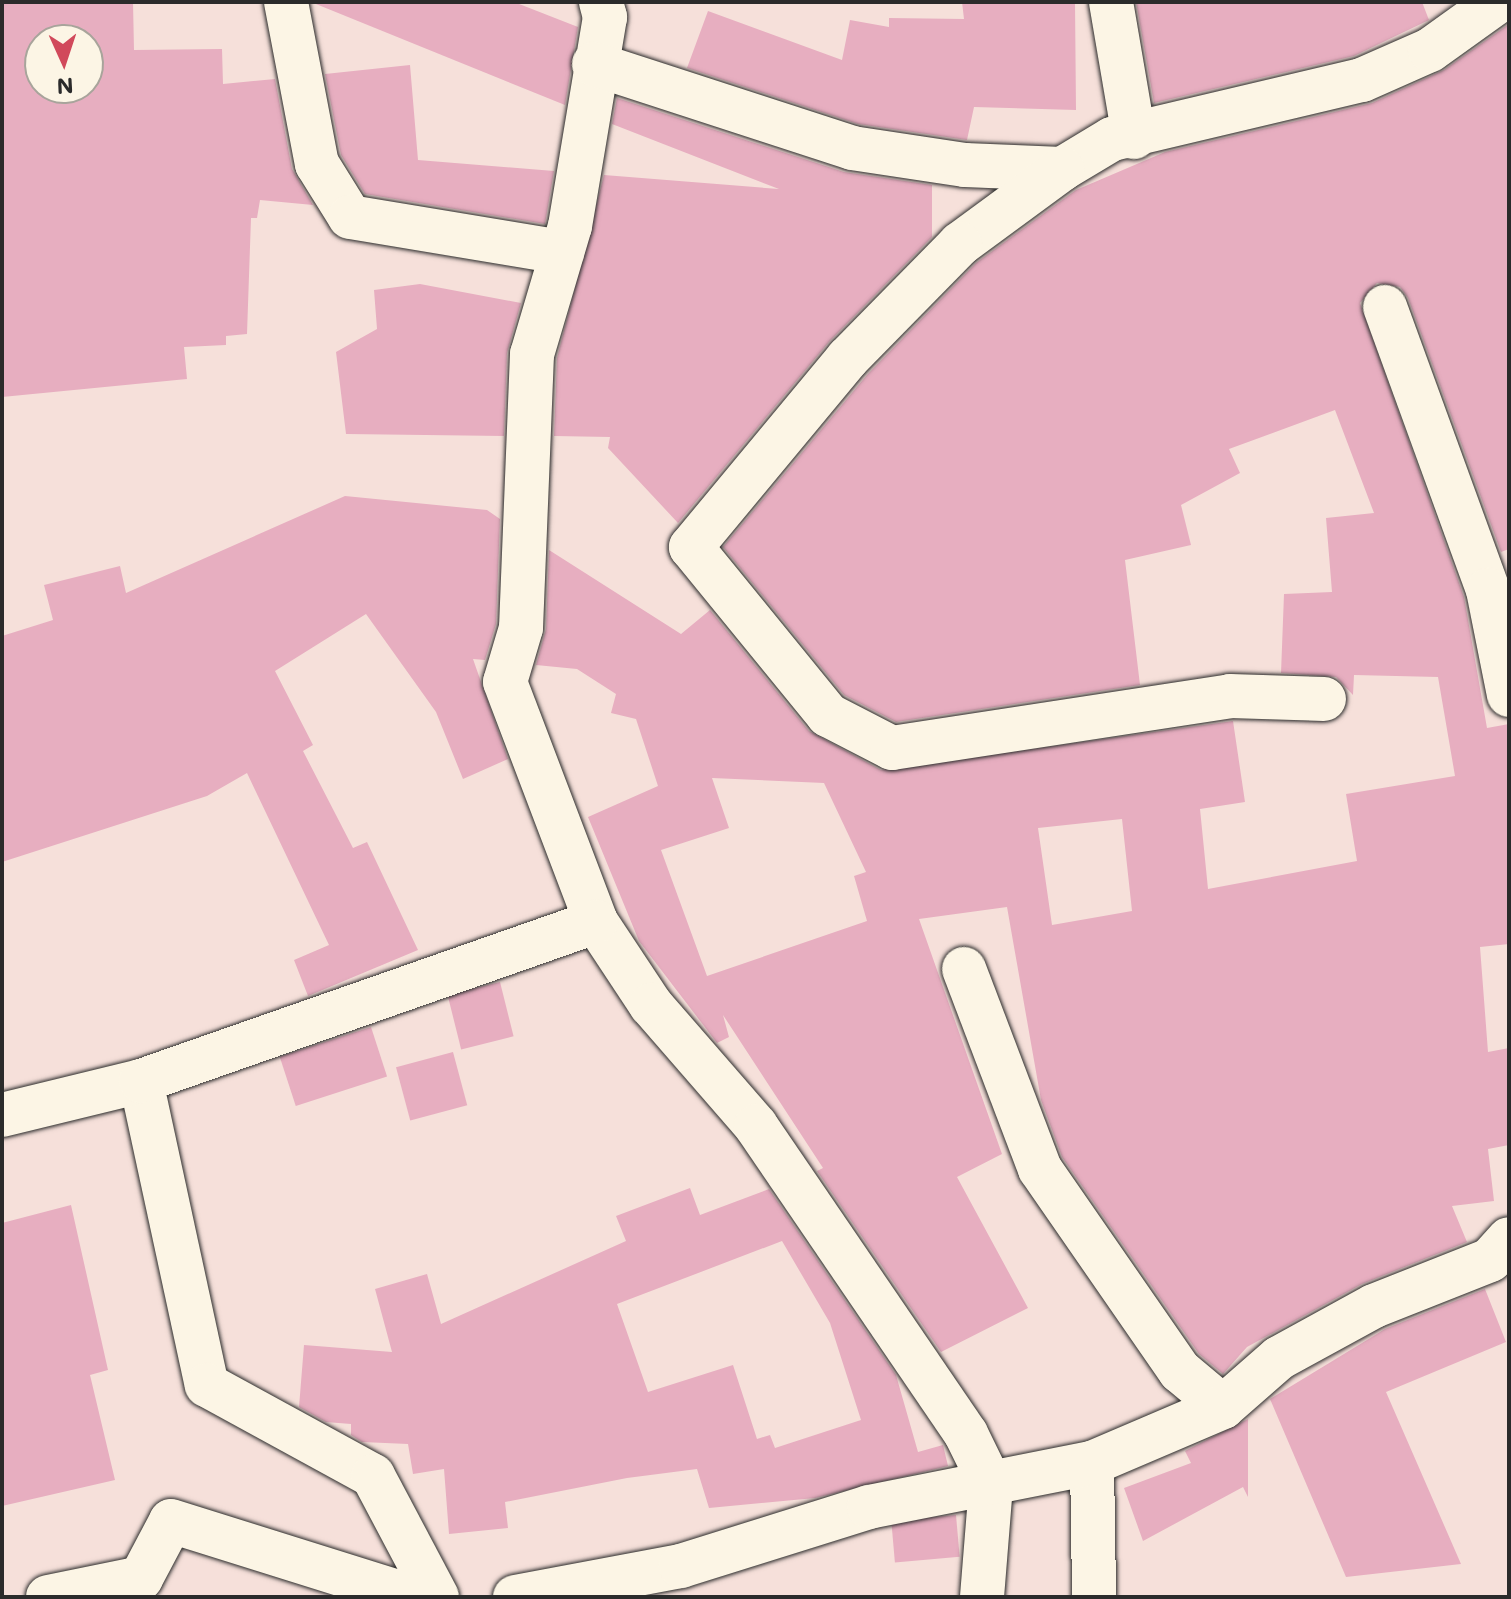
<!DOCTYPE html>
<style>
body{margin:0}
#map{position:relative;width:1511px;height:1599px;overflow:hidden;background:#f6e0da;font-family:Mali,sans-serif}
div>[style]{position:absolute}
.building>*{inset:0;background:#e7aec0;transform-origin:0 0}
.roads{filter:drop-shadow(0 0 2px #2b2b2b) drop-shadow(0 0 2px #2b2b2b)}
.minor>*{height:44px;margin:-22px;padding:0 22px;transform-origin:22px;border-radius:22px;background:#fcf5e5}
span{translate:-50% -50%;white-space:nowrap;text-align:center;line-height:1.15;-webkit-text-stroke:6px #fcf5e5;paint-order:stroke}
.frame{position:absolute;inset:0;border:4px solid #2b2b2b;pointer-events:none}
.north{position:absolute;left:24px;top:24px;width:80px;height:80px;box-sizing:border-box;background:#fcf5e5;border:2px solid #a8a49b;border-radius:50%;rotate:177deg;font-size:22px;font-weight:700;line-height:32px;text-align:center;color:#2b2b2b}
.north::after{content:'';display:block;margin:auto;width:28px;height:36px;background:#d1495b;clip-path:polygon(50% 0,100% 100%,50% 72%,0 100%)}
</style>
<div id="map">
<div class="building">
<div style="clip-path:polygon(evenodd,2px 2px,133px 2px,134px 50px,222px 49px,223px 84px,275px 79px,292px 169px,313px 205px,260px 200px,257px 218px,251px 218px,247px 334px,226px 336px,226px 345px,184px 347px,187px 379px,2px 397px,2px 2px,40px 40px,88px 40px,88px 88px,40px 88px,40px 40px)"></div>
<div style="clip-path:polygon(311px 2px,514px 2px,578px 27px,565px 105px)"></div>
<div style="clip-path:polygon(962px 2px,1075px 2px,1076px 110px,974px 107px,967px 140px,858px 124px,687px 68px,708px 11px,842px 60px,850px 20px,889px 27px,889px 18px,964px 19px)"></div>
<div style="clip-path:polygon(1136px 2px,1422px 2px,1429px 20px,1354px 56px,1154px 103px)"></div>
<div style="clip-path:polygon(evenodd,1509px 24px,1509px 549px,1501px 552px,1408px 298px,1400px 287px,1377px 283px,1360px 303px,1464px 597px,1487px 728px,1509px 724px,1509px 944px,1480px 947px,1488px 1052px,1509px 1048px,1509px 1145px,1488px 1149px,1494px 1201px,1452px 1206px,1467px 1242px,1362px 1284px,1247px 1347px,1223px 1374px,1199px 1354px,1062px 1157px,1041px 1100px,1007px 907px,919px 919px,1002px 1154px,957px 1177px,1028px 1308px,941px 1352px,817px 1171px,823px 1168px,723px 1015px,729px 1037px,717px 1043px,639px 941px,588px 817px,658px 786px,636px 719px,611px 713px,616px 694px,577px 669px,536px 665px,546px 629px,549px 550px,681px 634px,710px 610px,809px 731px,881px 770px,1233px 721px,1245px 802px,1200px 809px,1208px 889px,1357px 861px,1346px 794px,1455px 776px,1438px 677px,1354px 675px,1353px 695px,1336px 677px,1281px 673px,1284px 594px,1332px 592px,1326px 518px,1374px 513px,1335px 410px,1229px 449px,1240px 473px,1181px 505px,1191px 545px,1125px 560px,1140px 685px,896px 722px,844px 695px,723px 547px,867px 375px,976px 263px,1076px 190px,1165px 152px,1372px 103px,1444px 70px,1509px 24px,712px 778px,824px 783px,866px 872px,854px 876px,867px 921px,707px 976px,661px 850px,729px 828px,712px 778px,1509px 24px,1122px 819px,1132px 911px,1052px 925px,1038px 828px,1122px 819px)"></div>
<div style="clip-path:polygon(410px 65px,418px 160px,554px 171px,545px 224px,365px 194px,341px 155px,325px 74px)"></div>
<div style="clip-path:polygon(617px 98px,844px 172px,932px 185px,932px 237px,829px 342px,678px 523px,608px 448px,610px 437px,554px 436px,557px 358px,604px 175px,779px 189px,612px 124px)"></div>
<div style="clip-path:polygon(420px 284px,521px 303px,507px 353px,504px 436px,346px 434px,336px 352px,377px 329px,374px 290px)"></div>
<div style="clip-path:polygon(345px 496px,487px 510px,500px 519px,496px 624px,485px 660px,473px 659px,508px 759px,463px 779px,436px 712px,366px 614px,275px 671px,313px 745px,303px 751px,353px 848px,367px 842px,418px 950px,308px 996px,294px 960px,329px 945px,247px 773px,207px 796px,2px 862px,2px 636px,53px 620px,44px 585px,120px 566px,126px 593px)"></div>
<div style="left:500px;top:982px;width:56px;height:54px;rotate:76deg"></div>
<div style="left:371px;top:1027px;width:52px;height:96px;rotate:72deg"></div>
<div style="left:453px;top:1052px;width:55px;height:59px;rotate:75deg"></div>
<div style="clip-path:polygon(evenodd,690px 1188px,700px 1215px,769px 1189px,896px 1375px,918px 1452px,943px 1445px,948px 1466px,815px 1498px,709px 1508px,697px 1469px,627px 1478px,505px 1502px,508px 1528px,449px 1534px,444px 1469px,413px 1474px,408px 1444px,362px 1442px,351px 1435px,351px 1424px,326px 1422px,299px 1407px,304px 1345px,392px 1352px,375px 1289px,427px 1274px,441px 1324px,626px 1241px,616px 1216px,690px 1188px,782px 1241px,830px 1323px,861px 1420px,775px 1448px,770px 1435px,757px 1439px,733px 1365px,648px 1392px,617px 1304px,782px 1241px)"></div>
<div style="clip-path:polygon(71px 1205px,108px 1370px,90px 1375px,115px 1480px,2px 1506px,2px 1223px)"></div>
<div style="clip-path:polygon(1485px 1289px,1506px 1342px,1386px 1392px,1461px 1564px,1346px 1577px,1270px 1399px,1385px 1329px)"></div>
<div style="clip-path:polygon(1248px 1419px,1248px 1497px,1243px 1487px,1143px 1541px,1124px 1488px,1191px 1463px,1185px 1451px)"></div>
<div style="left:956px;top:1515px;width:42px;height:65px;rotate:85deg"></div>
</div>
<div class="roads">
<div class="minor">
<div style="left:286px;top:2px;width:165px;rotate:79.2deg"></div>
<div style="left:317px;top:164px;width:62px;rotate:58.1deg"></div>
<div style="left:350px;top:217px;width:215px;rotate:9.4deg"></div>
<div style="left:601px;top:2px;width:16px;rotate:75deg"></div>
<div style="left:605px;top:17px;width:212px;rotate:99.5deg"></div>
<div style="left:570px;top:226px;width:134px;rotate:106.5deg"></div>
<div style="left:532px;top:354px;width:274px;rotate:92.3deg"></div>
<div style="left:521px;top:628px;width:56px;rotate:106.5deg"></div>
<div style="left:505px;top:682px;width:257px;rotate:69.2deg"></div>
<div style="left:596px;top:922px;width:100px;rotate:56.5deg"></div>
<div style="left:651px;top:1005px;width:160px;rotate:49deg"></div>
<div style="left:756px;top:1126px;width:373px;rotate:55.7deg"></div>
<div style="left:966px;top:1434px;width:57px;rotate:63.9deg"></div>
<div style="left:991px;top:1485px;width:112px;rotate:94.6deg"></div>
<div style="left:1111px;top:2px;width:137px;rotate:80.3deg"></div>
<div style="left:594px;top:64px;width:271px;rotate:18deg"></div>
<div style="left:852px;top:148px;width:114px;rotate:8.6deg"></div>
<div style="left:965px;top:165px;width:97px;rotate:2.4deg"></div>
<div style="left:1062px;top:169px;width:58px;rotate:-31deg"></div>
<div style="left:1112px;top:139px;width:257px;rotate:-13.3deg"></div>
<div style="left:1362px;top:80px;width:74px;rotate:-23.8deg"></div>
<div style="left:1430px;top:50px;width:82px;rotate:-35.6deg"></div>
<div style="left:1062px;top:169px;width:127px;rotate:143.7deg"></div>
<div style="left:960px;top:244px;width:160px;rotate:134.5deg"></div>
<div style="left:848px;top:358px;width:246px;rotate:129.7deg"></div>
<div style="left:691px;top:547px;width:217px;rotate:50.8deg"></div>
<div style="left:828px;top:715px;width:72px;rotate:27.3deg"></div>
<div style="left:892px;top:748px;width:342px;rotate:-8.7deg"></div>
<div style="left:1230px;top:696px;width:94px;rotate:1.8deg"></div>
<div style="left:1385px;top:307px;width:301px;rotate:70deg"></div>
<div style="left:1488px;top:590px;width:107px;rotate:78.7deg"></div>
<div style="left:964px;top:969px;width:214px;rotate:69.2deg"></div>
<div style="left:1040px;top:1169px;width:246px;rotate:55.3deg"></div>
<div style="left:1180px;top:1371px;width:56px;rotate:39.9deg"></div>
<div style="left:141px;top:1081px;width:311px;rotate:77.8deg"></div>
<div style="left:207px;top:1385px;width:189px;rotate:28.7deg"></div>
<div style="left:373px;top:1476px;width:137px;rotate:62.1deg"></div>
<div style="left:2px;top:1115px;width:143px;rotate:-13.7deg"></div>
<div style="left:141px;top:1081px;width:482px;rotate:-19.3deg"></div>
<div style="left:1092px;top:1463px;width:134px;rotate:89.1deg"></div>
<div style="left:48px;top:1597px;width:95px;rotate:-11.5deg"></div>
<div style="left:141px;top:1578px;width:64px;rotate:-62.2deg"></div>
<div style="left:171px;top:1521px;width:255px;rotate:17.4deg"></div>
<div style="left:515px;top:1597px;width:169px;rotate:-10.6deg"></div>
<div style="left:681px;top:1566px;width:197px;rotate:-17.4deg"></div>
<div style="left:869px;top:1507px;width:227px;rotate:-11.2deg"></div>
<div style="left:1092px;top:1463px;width:142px;rotate:-23.1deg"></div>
<div style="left:1223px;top:1407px;width:74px;rotate:-41.2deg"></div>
<div style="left:1279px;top:1358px;width:108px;rotate:-28.7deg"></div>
<div style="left:1374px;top:1306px;width:125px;rotate:-21.6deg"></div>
<div style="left:1490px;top:1260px;width:28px;rotate:-48deg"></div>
</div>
</div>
<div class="frame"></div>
<div class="north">N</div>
</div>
